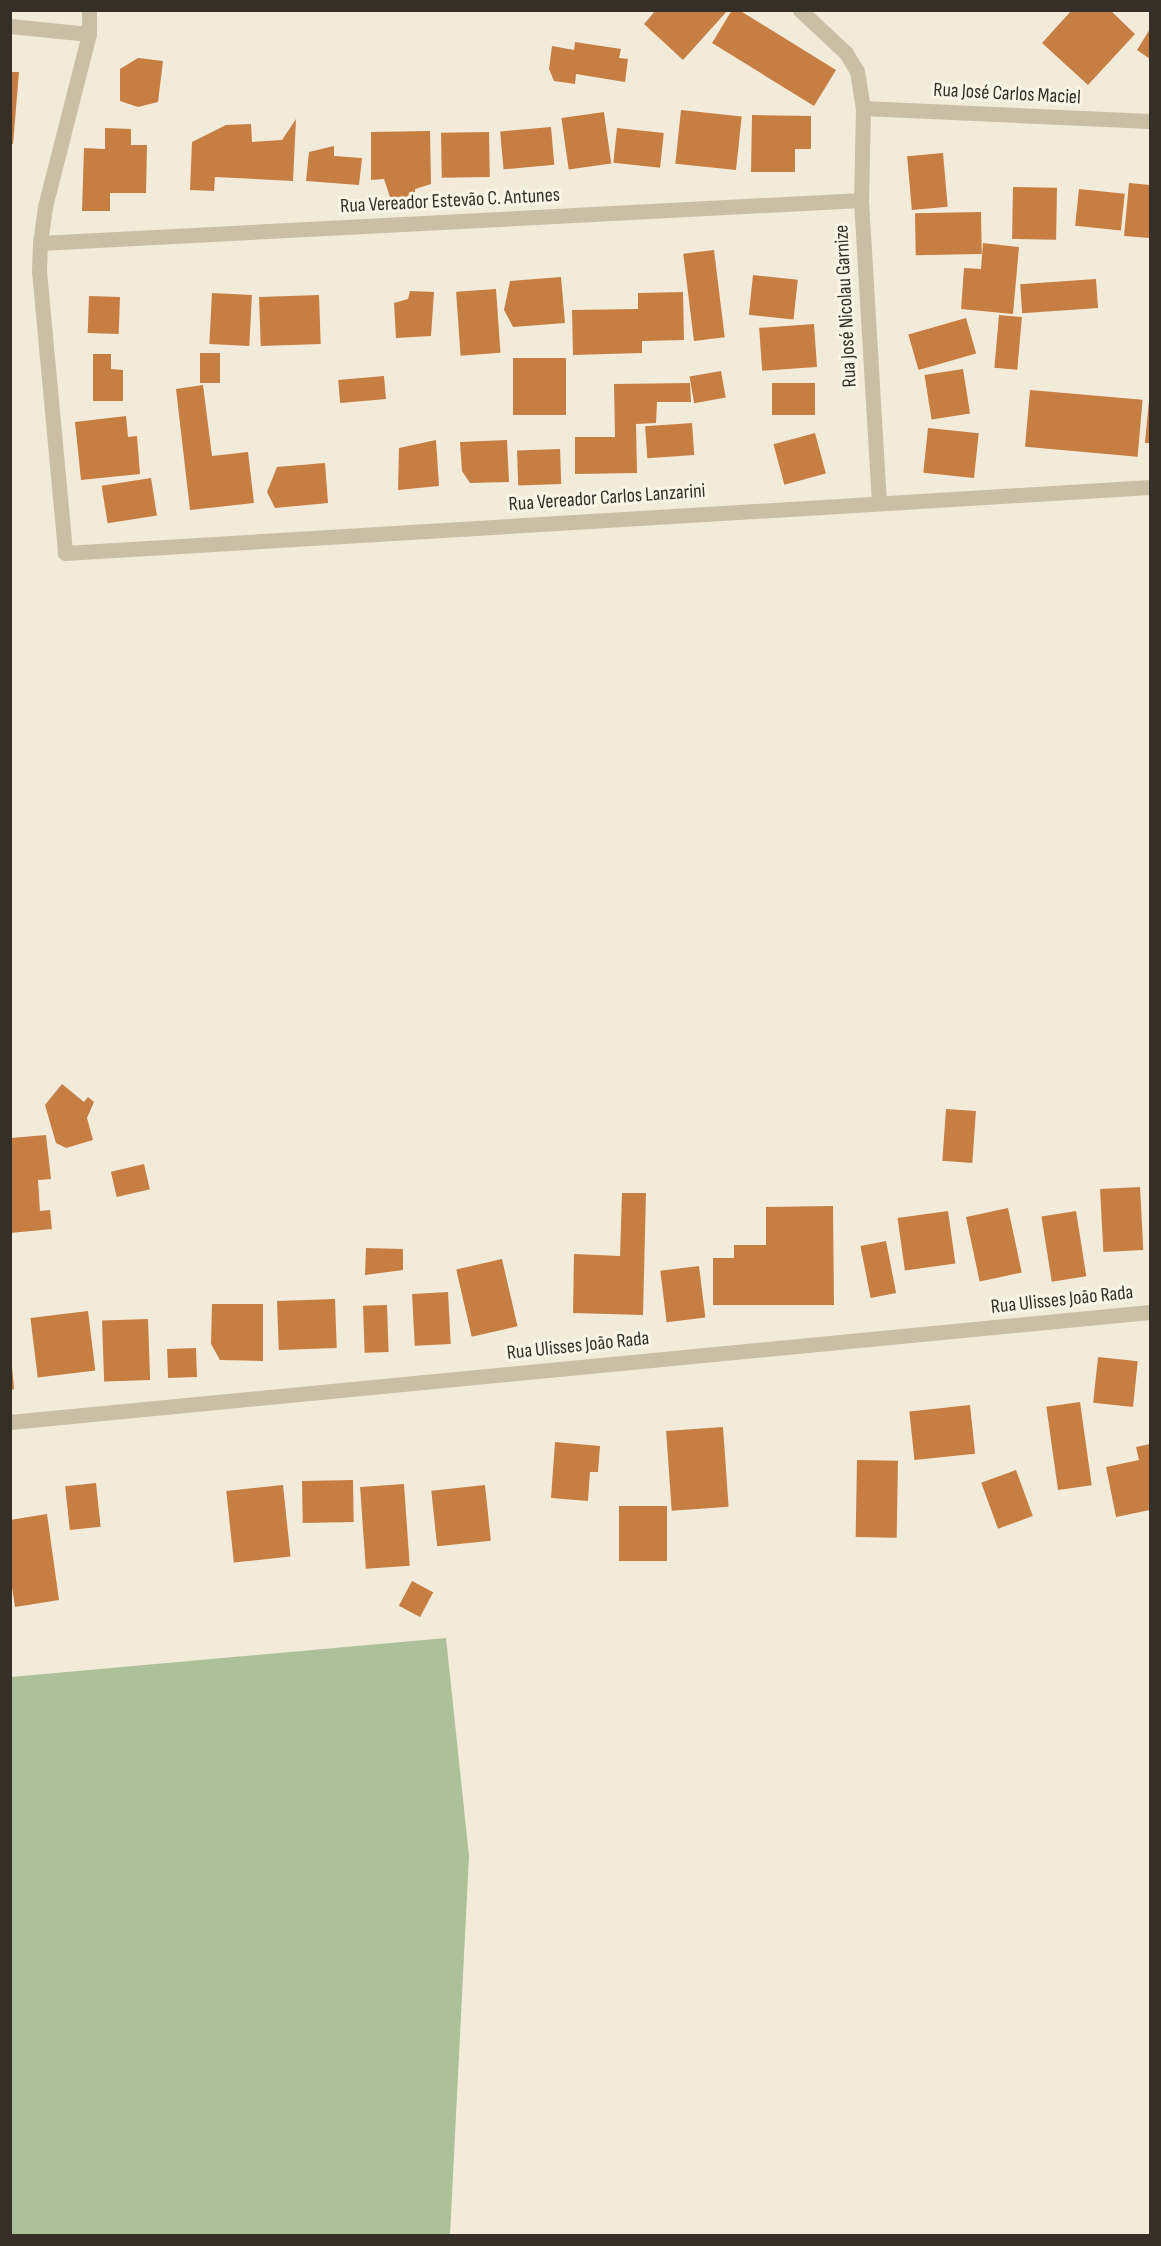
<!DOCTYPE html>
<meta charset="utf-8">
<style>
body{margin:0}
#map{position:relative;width:1161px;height:2246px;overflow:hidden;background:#f2ebda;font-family:"Sofia Sans Condensed",sans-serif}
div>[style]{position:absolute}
.green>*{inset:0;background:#acc19a}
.building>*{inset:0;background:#c77e43;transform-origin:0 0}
.minor>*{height:15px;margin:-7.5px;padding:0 7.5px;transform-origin:7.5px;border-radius:7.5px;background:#cabea6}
span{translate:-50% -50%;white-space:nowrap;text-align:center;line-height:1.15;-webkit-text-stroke:6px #f9f5e6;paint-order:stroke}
.street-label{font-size:20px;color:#362f27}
.frame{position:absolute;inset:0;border:12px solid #362f27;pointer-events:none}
</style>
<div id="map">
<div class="green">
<div style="clip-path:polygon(446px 1638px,469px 1856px,450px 2235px,11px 2235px,11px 1677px)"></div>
</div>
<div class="building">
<div style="clip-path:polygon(656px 10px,728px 10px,683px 60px,644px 24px)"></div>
<div style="clip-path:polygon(732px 10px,739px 10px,836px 70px,814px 106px,712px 43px)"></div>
<div style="clip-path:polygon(1072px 10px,1110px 10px,1135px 34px,1088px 85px,1042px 43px)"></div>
<div style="clip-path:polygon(1150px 29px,1150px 59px,1137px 50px)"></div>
<div style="clip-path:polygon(575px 42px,621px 49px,619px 58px,628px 59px,625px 82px,576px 74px,575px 84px,554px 81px,549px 69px,552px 46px,574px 50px)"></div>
<div style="clip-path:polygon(138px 58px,163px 61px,158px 102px,138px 107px,120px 101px,120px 69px)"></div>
<div style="clip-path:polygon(10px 72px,19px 72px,13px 144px,10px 144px)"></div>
<div style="left:681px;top:110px;width:61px;height:54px;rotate:6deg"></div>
<div style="left:604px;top:112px;width:52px;height:43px;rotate:82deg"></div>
<div style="clip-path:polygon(752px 115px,811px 116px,811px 149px,795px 149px,795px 172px,751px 172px)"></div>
<div style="clip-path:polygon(296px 119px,293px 181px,215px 177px,214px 191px,190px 190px,192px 142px,226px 125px,251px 124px,252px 142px,282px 140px)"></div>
<div style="left:551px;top:127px;width:38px;height:51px;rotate:85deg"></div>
<div style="clip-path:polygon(105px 128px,131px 129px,131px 145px,147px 145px,146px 193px,110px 193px,110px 211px,82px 211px,84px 148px,105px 149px)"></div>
<div style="left:617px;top:128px;width:47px;height:35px;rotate:6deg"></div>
<div style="clip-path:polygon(430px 131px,431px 184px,415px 189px,415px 198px,390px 197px,384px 179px,371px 180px,371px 132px)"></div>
<div style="left:489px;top:132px;width:45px;height:48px;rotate:89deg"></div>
<div style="clip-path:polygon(334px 146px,334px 156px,362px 158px,359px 185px,306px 181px,309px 152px)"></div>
<div style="left:943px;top:153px;width:54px;height:36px;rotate:85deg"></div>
<div style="clip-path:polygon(1129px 183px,1150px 185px,1150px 238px,1124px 236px)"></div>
<div style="left:1013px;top:187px;width:44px;height:52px;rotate:1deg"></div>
<div style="left:1079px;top:189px;width:46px;height:37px;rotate:6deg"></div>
<div style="left:981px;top:212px;width:42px;height:66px;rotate:89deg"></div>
<div style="clip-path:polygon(983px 243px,1019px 247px,1013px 314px,961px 309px,964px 268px,981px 269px)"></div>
<div style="left:714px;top:250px;width:88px;height:31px;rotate:83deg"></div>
<div style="left:753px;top:275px;width:45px;height:40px;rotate:6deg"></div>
<div style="clip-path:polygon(561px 277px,565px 323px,513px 327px,504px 310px,510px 281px)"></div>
<div style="left:1096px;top:279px;width:29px;height:76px;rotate:86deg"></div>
<div style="left:496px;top:289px;width:64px;height:40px;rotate:86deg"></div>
<div style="clip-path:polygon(410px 291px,434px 292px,431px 336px,396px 338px,394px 303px,408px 299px)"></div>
<div style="clip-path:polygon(683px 292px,684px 340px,642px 341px,642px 353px,573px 355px,572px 310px,638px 309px,638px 293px)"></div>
<div style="left:212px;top:293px;width:40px;height:51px;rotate:3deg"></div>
<div style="left:319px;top:295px;width:49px;height:60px;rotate:88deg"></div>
<div style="left:89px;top:296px;width:31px;height:37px;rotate:2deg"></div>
<div style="left:999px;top:315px;width:23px;height:53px;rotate:5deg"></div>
<div style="left:966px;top:318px;width:37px;height:60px;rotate:74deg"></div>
<div style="left:814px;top:324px;width:43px;height:55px;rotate:86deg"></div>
<div style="left:200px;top:353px;width:20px;height:30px"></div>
<div style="clip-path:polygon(93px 354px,111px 354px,111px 369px,123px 370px,123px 401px,93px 401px)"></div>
<div style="left:513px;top:358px;width:53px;height:57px"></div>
<div style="left:963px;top:369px;width:45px;height:39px;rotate:81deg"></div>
<div style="left:721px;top:371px;width:27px;height:32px;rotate:80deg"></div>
<div style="left:384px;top:376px;width:23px;height:46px;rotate:85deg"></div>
<div style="clip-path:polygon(690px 383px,691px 402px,657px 402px,656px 423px,636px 424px,637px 473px,575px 474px,575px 437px,615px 437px,614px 384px)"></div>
<div style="left:772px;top:383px;width:43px;height:32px"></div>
<div style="clip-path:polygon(203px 385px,212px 456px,248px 452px,254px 503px,190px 510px,176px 389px)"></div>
<div style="left:1030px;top:390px;width:113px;height:57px;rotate:5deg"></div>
<div style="clip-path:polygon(1149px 400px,1150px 400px,1150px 443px,1145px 443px)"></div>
<div style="clip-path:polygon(126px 416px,128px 437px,137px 436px,140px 474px,81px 480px,75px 422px)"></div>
<div style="left:692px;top:423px;width:32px;height:47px;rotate:86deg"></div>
<div style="left:928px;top:428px;width:51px;height:45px;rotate:6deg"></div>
<div style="left:815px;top:433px;width:42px;height:43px;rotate:75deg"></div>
<div style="clip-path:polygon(436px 440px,439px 486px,398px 490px,399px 448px)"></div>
<div style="clip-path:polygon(507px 440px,509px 482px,470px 483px,462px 471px,460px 442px)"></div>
<div style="left:560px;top:449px;width:35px;height:43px;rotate:88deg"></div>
<div style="clip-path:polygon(325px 463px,328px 503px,275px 508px,267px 492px,277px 467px)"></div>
<div style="left:151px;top:478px;width:38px;height:50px;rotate:81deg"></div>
<div style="clip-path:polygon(62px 1084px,84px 1102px,88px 1097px,94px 1102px,87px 1118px,93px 1140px,66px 1148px,56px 1143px,45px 1105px)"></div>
<div style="left:946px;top:1109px;width:30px;height:52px;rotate:4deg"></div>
<div style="clip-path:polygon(46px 1135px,51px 1179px,38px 1180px,40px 1211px,50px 1210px,52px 1229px,10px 1233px,11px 1138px)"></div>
<div style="left:144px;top:1164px;width:26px;height:34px;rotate:77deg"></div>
<div style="left:1140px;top:1187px;width:63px;height:40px;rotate:87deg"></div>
<div style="clip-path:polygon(622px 1193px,646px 1193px,643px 1315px,573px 1313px,574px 1254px,620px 1256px)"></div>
<div style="clip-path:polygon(833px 1206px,834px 1305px,713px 1305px,713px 1258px,734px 1258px,734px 1245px,766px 1245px,766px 1207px)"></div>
<div style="left:1008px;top:1208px;width:66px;height:43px;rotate:78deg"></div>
<div style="left:948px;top:1211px;width:53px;height:51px;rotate:82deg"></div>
<div style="left:1076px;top:1211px;width:66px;height:35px;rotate:81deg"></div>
<div style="left:886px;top:1241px;width:53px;height:26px;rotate:79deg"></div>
<div style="clip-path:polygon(366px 1248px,403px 1249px,403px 1270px,365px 1275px)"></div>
<div style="left:502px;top:1259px;width:69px;height:47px;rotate:77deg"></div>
<div style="left:699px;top:1266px;width:52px;height:39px;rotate:83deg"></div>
<div style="left:448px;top:1292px;width:52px;height:36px;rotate:87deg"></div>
<div style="left:335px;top:1299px;width:49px;height:58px;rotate:88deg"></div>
<div style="clip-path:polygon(212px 1304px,263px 1304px,263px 1361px,220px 1360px,211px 1344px)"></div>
<div style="left:387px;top:1305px;width:47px;height:24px;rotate:88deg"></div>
<div style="left:88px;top:1311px;width:60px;height:58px;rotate:83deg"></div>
<div style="left:148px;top:1319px;width:61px;height:46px;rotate:88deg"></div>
<div style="clip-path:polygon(10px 1343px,14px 1389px,10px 1391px)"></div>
<div style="left:196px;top:1348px;width:29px;height:29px;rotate:88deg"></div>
<div style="left:1098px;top:1357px;width:40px;height:46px;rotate:6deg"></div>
<div style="left:1080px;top:1402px;width:84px;height:34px;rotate:82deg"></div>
<div style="left:970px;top:1405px;width:49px;height:61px;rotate:84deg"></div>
<div style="left:723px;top:1427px;width:80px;height:57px;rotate:86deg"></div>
<div style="clip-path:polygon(555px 1442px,600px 1446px,598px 1472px,590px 1472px,588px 1501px,551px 1498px)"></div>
<div style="clip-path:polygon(1150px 1444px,1150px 1510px,1116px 1517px,1106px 1467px,1139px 1460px,1136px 1447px)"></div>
<div style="left:857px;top:1460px;width:41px;height:77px;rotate:1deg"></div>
<div style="left:1016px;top:1470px;width:49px;height:37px;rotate:70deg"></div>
<div style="left:353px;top:1480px;width:42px;height:51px;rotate:89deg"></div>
<div style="left:96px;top:1483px;width:44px;height:31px;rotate:84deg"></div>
<div style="left:404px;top:1484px;width:82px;height:44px;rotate:86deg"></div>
<div style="left:283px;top:1485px;width:72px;height:57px;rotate:84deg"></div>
<div style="left:485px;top:1485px;width:56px;height:54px;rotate:84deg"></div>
<div style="left:667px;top:1506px;width:55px;height:48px;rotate:90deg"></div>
<div style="clip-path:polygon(47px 1514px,59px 1600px,15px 1607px,10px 1575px,10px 1520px)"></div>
<div style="left:412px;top:1581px;width:24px;height:28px;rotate:28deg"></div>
</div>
<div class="minor">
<div style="left:89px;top:10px;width:24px;rotate:90deg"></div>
<div style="left:89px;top:34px;width:179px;rotate:104.3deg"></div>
<div style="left:45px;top:207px;width:36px;rotate:98deg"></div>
<div style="left:40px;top:243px;width:28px;rotate:92deg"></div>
<div style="left:39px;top:271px;width:283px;rotate:84.7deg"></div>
<div style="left:65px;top:553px;width:1087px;rotate:-3.48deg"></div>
<div style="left:800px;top:10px;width:63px;rotate:43.1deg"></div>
<div style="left:846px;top:53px;width:21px;rotate:59deg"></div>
<div style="left:857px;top:71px;width:37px;rotate:81deg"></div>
<div style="left:863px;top:108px;width:92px;rotate:91.2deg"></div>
<div style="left:861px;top:200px;width:303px;rotate:86.6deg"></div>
<div style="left:10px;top:26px;width:79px;rotate:5.8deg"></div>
<div style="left:863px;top:108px;width:287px;rotate:2.6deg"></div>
<div style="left:40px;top:243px;width:822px;rotate:-3deg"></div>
<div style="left:10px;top:1422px;width:1145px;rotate:-5.51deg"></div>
</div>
<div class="street-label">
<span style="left:1007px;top:94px;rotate:3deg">Rua José Carlos Maciel</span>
<span style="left:450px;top:201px;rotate:-3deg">Rua Vereador Estevão C. Antunes</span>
<span style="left:846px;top:306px;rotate:-93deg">Rua José Nicolau Garnize</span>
<span style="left:607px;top:498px;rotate:-4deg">Rua Vereador Carlos Lanzarini</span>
<span style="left:1062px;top:1300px;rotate:-6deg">Rua Ulisses João Rada</span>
<span style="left:578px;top:1346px;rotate:-6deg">Rua Ulisses João Rada</span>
</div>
<div class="frame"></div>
</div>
